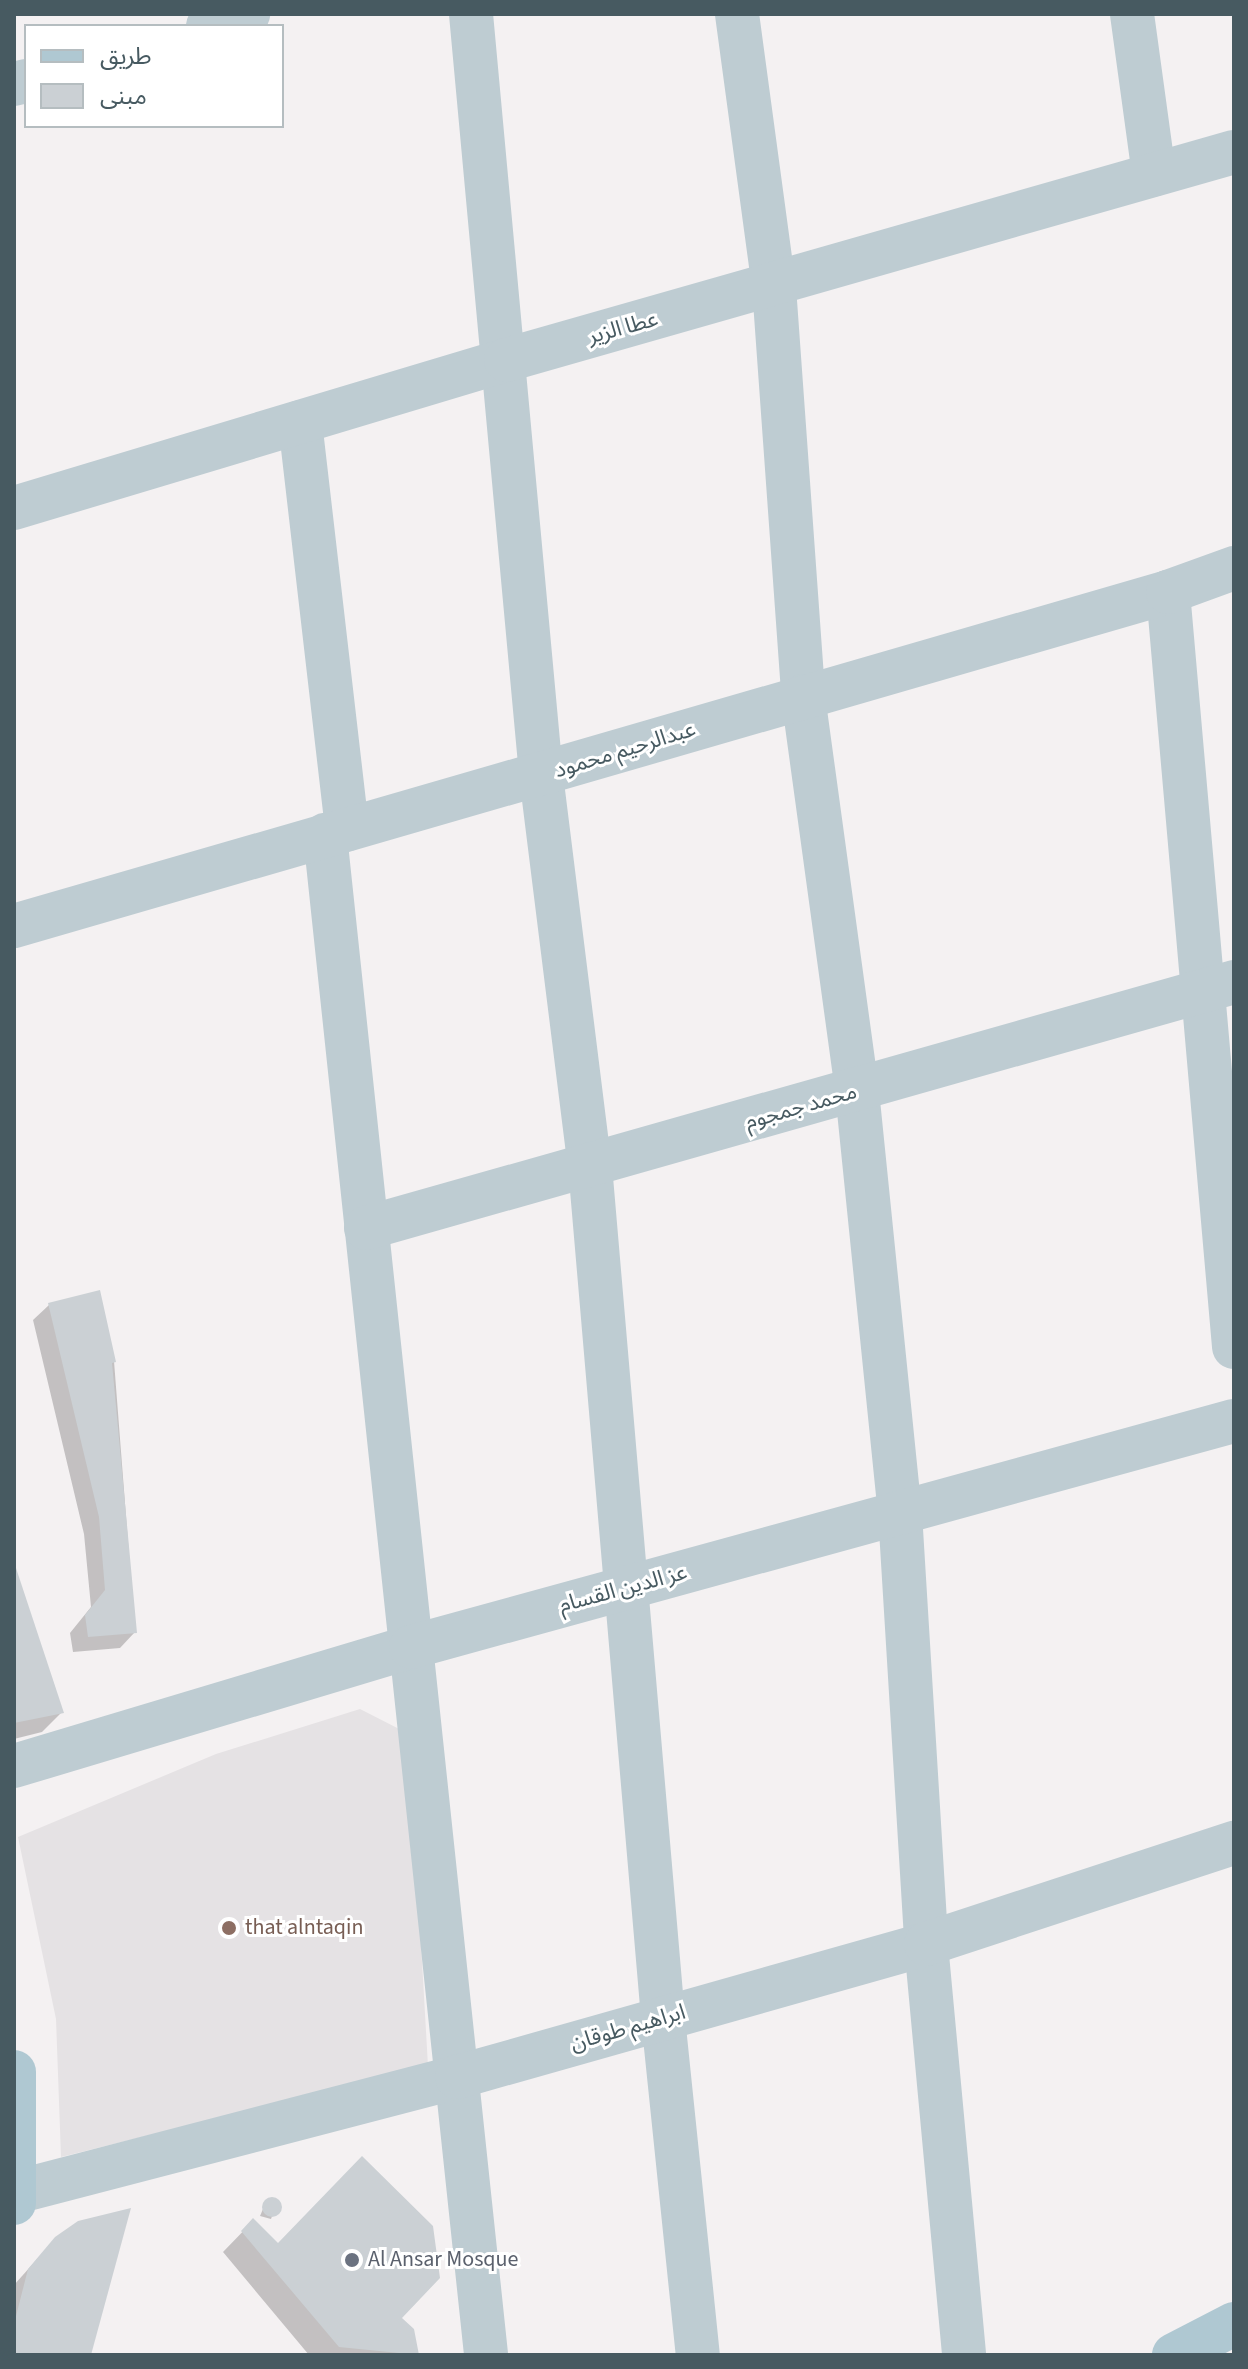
<!DOCTYPE html>
<meta charset="utf-8">
<style>
body{margin:0}
#map{position:relative;width:1248px;height:2369px;overflow:hidden;background:#f4f1f2;font-family:"Source Sans 3","Noto Sans Arabic",sans-serif}
div>[style]{position:absolute}
.education>*{inset:0;background:#e5e2e4}
.shadow>*{inset:0;background:#0003}
.building>*{inset:0;background:#cbd0d4}
.round{border-radius:50%}
.minor>*{height:44px;margin:-22px;padding:0 22px;transform-origin:22px;border-radius:22px;background:#beccd2}
.major>*{height:44px;margin:-22px;padding:0 22px;transform-origin:22px;border-radius:22px;background:#afc8d2}
.dots>*{width:22px;height:22px;translate:-50% -50%;box-sizing:border-box;border:4px solid #fff;border-radius:50%}
span{translate:-50% -50%;white-space:nowrap;text-align:center;line-height:1.15;-webkit-text-stroke:6px #fff;paint-order:stroke}
.street-label{font-size:22px;color:#475a61}
.education-label{font-size:22px;color:#785e54}
.left{translate:0 -50%;text-align:left}
.worship-label{font-size:22px;color:#5b616d}
.frame{position:absolute;inset:0;border:16px solid #475a61;pointer-events:none}
.legend{position:absolute;left:24px;top:24px;width:260px;height:104px;box-sizing:border-box;background:#fff;border:2px solid #b5bdc0;margin:0;padding:10px 14px;list-style:none;font-size:24px;color:#475a61}
.legend li{display:flex;align-items:center;gap:16px;height:40px}
.legend b{width:40px;border:2px solid #b5bdc0}
</style>
<div id="map">
<div class="education">
<div style="clip-path:polygon(360px 1709px,409px 1734px,428px 2066px,61px 2157px,56px 2019px,18px 1837px,216px 1754px)"></div>
</div>
<div class="shadow">
<div style="clip-path:polygon(49px 1305px,114px 1361px,135px 1632px,120px 1648px,73px 1652px,70px 1633px,91px 1607px,84px 1534px,33px 1320px)"></div>
<div style="clip-path:polygon(14px 1570px,62px 1712px,42px 1732px,14px 1739px)"></div>
<div style="clip-path:polygon(266px 2202px,277px 2203px,271px 2219px,260px 2216px)"></div>
<div style="clip-path:polygon(253px 2221px,278px 2245px,399px 2318px,412px 2330px,417px 2355px,309px 2355px,223px 2252px)"></div>
<div style="clip-path:polygon(56px 2238px,89px 2355px,14px 2355px,14px 2285px)"></div>
</div>
<div class="building">
<div style="clip-path:polygon(100px 1290px,116px 1362px,112px 1363px,137px 1633px,88px 1637px,85px 1615px,105px 1590px,99px 1517px,48px 1303px)"></div>
<div style="clip-path:polygon(15px 1565px,64px 1713px,14px 1723px,14px 1565px)"></div>
<div style="clip-path:polygon(362px 2156px,433px 2226px,440px 2278px,402px 2318px,414px 2329px,419px 2355px,339px 2347px,241px 2231px,253px 2218px,278px 2243px)"></div>
<div class="round" style="left:262px;top:2197px;width:20px;height:20px"></div>
<div style="clip-path:polygon(131px 2208px,91px 2355px,14px 2355px,14px 2324px,28px 2269px,55px 2237px,78px 2221px)"></div>
</div>
<div class="minor">
<div style="left:471px;top:14px;width:764px;rotate:84.74deg"></div>
<div style="left:541px;top:775px;width:394px;rotate:82.9deg"></div>
<div style="left:590px;top:1166px;width:855px;rotate:85.1deg"></div>
<div style="left:663px;top:2018px;width:339px;rotate:84.1deg"></div>
<div style="left:737px;top:14px;width:275px;rotate:82.3deg"></div>
<div style="left:774px;top:287px;width:410px;rotate:85.9deg"></div>
<div style="left:803px;top:696px;width:399px;rotate:82.2deg"></div>
<div style="left:857px;top:1091px;width:424px;rotate:84.2deg"></div>
<div style="left:900px;top:1513px;width:432px;rotate:86.5deg"></div>
<div style="left:926px;top:1944px;width:413px;rotate:84.7deg"></div>
<div style="left:1132px;top:14px;width:162px;rotate:82.2deg"></div>
<div style="left:208px;top:26px;width:42px;rotate:-16.7deg"></div>
<div style="left:14px;top:84px;width:12px;rotate:-14deg"></div>
<div style="left:300px;top:422px;width:410px;rotate:83.4deg"></div>
<div style="left:14px;top:508px;width:514px;rotate:-16.74deg"></div>
<div style="left:506px;top:360px;width:757px;rotate:-15.95deg"></div>
<div style="left:1168px;top:592px;width:758px;rotate:85deg"></div>
<div style="left:325px;top:835px;width:1529px;rotate:83.95deg"></div>
<div style="left:14px;top:926px;width:1201px;rotate:-16.14deg"></div>
<div style="left:1168px;top:592px;width:70px;rotate:-20deg"></div>
<div style="left:366px;top:1228px;width:902px;rotate:-15.82deg"></div>
<div style="left:14px;top:1766px;width:414px;rotate:-16.7deg"></div>
<div style="left:411px;top:1647px;width:853px;rotate:-15.36deg"></div>
<div style="left:16px;top:2192px;width:456px;rotate:-14.6deg"></div>
<div style="left:457px;top:2077px;width:487px;rotate:-15.8deg"></div>
<div style="left:926px;top:1944px;width:324px;rotate:-18.2deg"></div>
</div>
<div class="major">
<div style="left:14px;top:2072px;width:131px;rotate:90deg"></div>
<div style="left:1174px;top:2355px;width:68px;rotate:-27.3deg"></div>
</div>
<div class="dots">
<div style="left:229px;top:1928px;background:#8d6e63"></div>
<div style="left:352px;top:2260px;background:#6b7280"></div>
</div>
<div class="street-label">
<span style="left:623px;top:328px;rotate:-15deg">عطا الزير</span>
<span style="left:625px;top:750px;rotate:-17deg">عبدالرحيم محمود</span>
<span style="left:801px;top:1107px;rotate:-16deg">محمد جمجوم</span>
<span style="left:623px;top:1589px;rotate:-15deg">عز الدين القسام</span>
<span style="left:628px;top:2028px;rotate:-16deg">ابراهيم طوقان</span>
</div>
<div class="education-label">
<span class="left" style="left:245px;top:1928px">that alntaqin</span>
</div>
<div class="worship-label">
<span class="left" style="left:368px;top:2260px">Al Ansar Mosque</span>
</div>
<div class="frame"></div>
<ul class="legend">
<li><b style="height:10px;background:#afc8d2"></b>طريق</li>
<li><b style="height:22px;background:#cbd0d4"></b>مبنى</li>
</ul>
</div>
